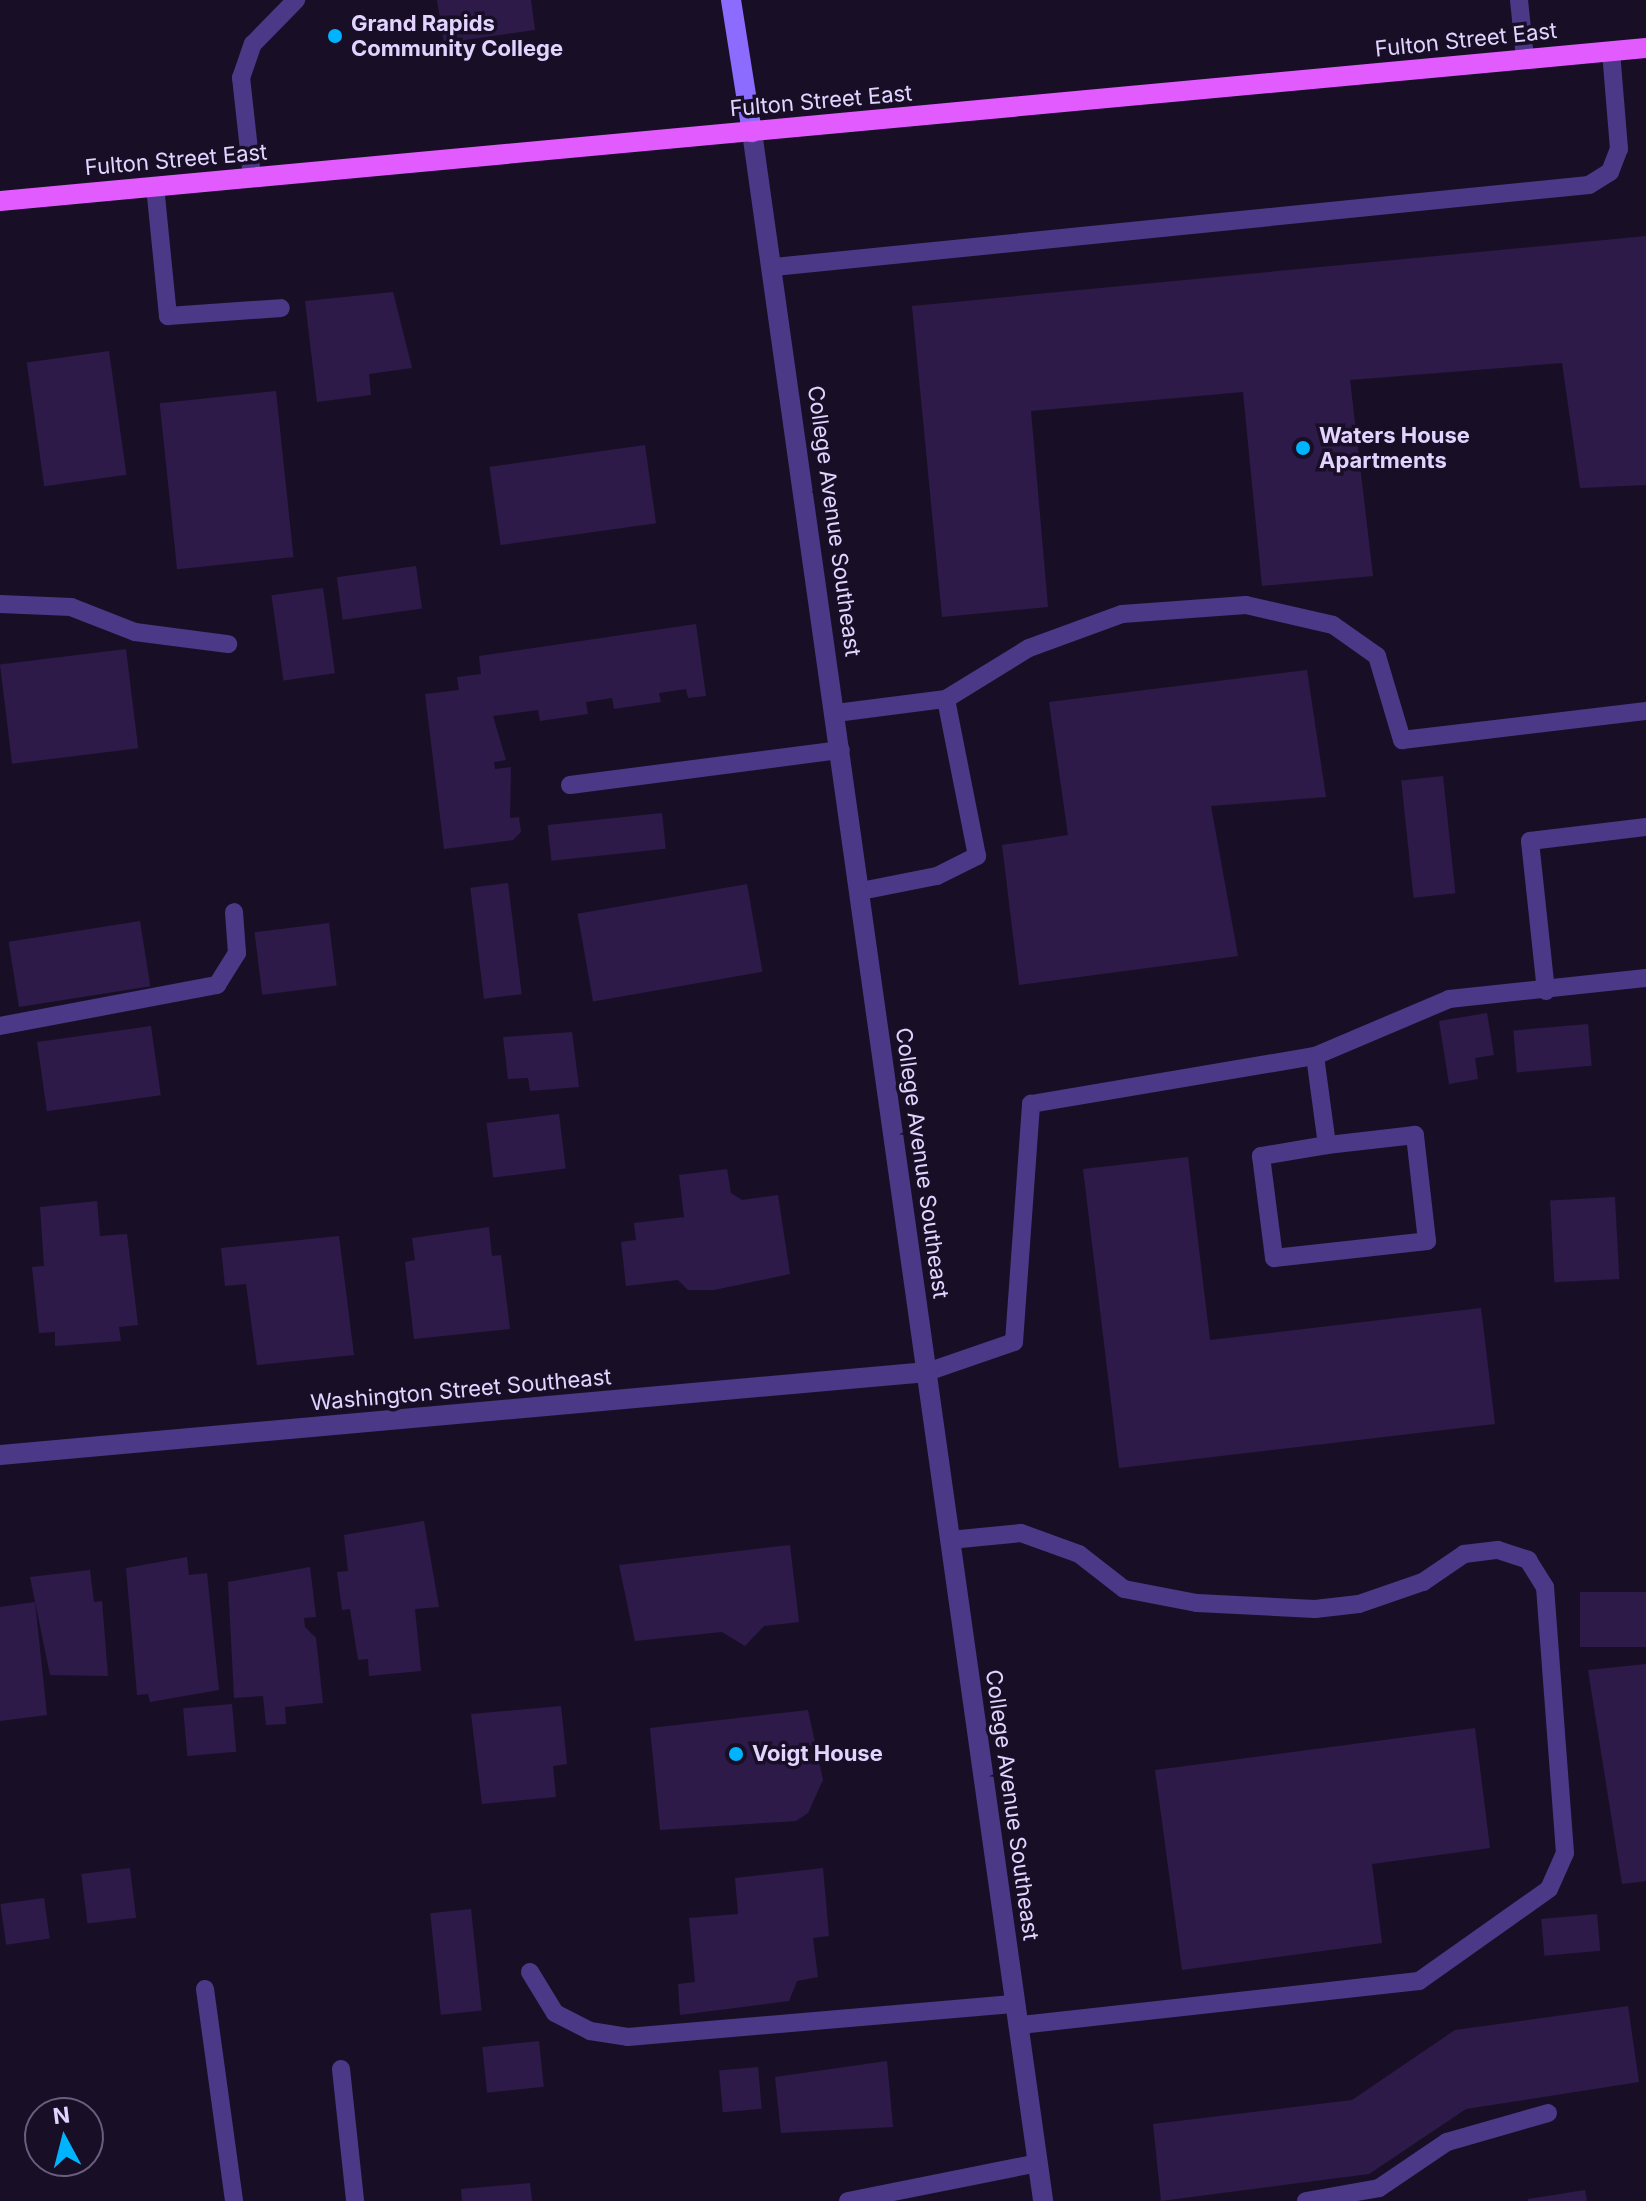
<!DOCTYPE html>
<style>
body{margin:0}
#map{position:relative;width:1646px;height:2201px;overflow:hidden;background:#180f27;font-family:Inter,sans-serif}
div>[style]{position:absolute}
.building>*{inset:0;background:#2d1a48;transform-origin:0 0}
.lane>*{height:18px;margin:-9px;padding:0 9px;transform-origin:9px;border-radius:9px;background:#4b3987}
.street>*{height:20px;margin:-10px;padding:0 10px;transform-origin:10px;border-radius:10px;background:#4b3987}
.secondary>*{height:20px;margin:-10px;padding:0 10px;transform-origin:10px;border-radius:10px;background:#8c6bff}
.primary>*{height:20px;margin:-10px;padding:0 10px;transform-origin:10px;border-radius:10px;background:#e25bff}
.dots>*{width:22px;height:22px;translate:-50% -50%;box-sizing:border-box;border:4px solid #180f27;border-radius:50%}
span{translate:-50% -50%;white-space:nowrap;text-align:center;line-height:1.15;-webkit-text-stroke:7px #180f27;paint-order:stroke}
.poi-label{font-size:22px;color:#e2d4ff;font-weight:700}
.left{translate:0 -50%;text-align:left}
.street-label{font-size:22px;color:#e2d4ff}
.north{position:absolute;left:24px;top:2097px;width:80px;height:80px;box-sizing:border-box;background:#180f27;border:2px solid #695e7d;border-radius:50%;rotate:353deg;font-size:22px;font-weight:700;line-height:32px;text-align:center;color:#e2d4ff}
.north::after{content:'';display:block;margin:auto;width:28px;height:36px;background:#00b3ff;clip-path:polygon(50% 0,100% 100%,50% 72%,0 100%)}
</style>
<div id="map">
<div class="building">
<div style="clip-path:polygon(437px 0,531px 0,535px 30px,444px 43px)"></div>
<div style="clip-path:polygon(1646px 236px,1646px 485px,1580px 488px,1562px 363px,1350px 380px,1373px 576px,1262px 586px,1243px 392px,1031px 411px,1048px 607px,942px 617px,912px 306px)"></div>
<div style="clip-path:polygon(393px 292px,412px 368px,369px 374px,371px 395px,317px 402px,305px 301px)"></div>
<div style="left:109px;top:351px;width:125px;height:83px;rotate:82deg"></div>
<div style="left:276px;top:391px;width:167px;height:117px;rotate:84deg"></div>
<div style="left:645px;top:445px;width:79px;height:157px;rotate:82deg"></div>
<div style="left:416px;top:566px;width:43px;height:80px;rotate:82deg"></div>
<div style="left:323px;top:588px;width:86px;height:52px;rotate:82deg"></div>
<div style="clip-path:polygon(696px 624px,706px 696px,688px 698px,686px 689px,659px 693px,661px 702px,614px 709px,612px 698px,586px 702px,588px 714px,540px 721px,538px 710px,493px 716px,506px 760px,494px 762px,495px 769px,511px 767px,510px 818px,519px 817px,521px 832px,513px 840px,444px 849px,425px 694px,459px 690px,457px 677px,481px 674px,479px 656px)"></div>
<div style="left:126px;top:649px;width:100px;height:127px;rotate:83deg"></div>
<div style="clip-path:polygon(1307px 670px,1326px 797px,1211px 806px,1238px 956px,1019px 985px,1002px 845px,1068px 835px,1049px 702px)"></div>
<div style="left:1443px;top:776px;width:118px;height:42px;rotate:84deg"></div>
<div style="left:662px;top:813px;width:36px;height:115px;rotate:84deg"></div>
<div style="left:508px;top:883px;width:112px;height:38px;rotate:83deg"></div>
<div style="left:747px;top:884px;width:89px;height:172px;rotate:80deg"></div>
<div style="left:140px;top:921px;width:66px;height:133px;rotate:81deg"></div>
<div style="left:329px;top:923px;width:63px;height:75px;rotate:83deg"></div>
<div style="clip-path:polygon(1487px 1013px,1494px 1055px,1475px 1058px,1478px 1079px,1449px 1084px,1439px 1021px)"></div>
<div style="left:1588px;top:1024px;width:42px;height:75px;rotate:85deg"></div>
<div style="left:151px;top:1026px;width:70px;height:115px;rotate:82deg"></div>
<div style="clip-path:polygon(572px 1032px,579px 1087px,530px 1091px,528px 1078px,508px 1079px,503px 1037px)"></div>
<div style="left:559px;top:1114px;width:55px;height:73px;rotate:83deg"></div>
<div style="clip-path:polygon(1188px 1157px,1210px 1340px,1481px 1308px,1495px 1424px,1119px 1468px,1083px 1169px)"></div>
<div style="clip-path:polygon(727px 1169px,731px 1193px,742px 1200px,778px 1195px,790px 1274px,714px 1290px,688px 1290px,678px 1280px,626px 1286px,621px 1242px,636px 1240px,634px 1223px,684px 1217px,679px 1175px)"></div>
<div style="left:1615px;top:1197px;width:82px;height:65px;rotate:87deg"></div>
<div style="clip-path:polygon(97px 1201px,100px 1236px,127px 1234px,138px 1325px,119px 1327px,121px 1341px,55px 1346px,55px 1332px,39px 1333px,32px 1267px,44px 1266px,40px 1207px)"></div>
<div style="clip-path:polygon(489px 1227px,492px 1256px,501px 1255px,510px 1329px,414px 1339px,405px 1262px,415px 1260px,412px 1238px)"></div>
<div style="clip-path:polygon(339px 1236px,354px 1355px,257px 1365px,246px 1284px,225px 1286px,221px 1248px)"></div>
<div style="clip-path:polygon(424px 1521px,439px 1607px,415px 1609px,421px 1671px,369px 1676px,368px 1659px,358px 1660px,350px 1609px,342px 1610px,337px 1572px,348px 1571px,344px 1535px)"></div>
<div style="clip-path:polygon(790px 1545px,799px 1622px,764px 1626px,745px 1646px,722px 1632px,635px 1641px,619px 1565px)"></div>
<div style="clip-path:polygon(187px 1557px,189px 1575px,207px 1573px,219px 1690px,150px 1702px,148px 1694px,137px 1695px,126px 1568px)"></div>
<div style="clip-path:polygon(310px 1567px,316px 1617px,304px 1618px,305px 1627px,316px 1638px,323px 1703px,285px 1707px,286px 1724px,266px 1725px,263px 1696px,234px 1698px,228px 1582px)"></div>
<div style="clip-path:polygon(90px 1570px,94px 1602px,102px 1601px,108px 1676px,50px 1675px,30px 1577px)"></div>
<div style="left:1646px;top:1592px;width:55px;height:66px;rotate:90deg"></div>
<div style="clip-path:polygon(35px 1602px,47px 1715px,0 1721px,0 1607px)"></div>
<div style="clip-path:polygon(1646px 1664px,1646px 1881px,1622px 1884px,1588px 1670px)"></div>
<div style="left:232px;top:1704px;width:48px;height:49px;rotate:85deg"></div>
<div style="clip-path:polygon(561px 1706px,567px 1764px,553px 1766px,556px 1797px,482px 1804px,471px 1714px)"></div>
<div style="clip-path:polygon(808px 1710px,823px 1780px,808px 1813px,796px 1821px,660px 1830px,650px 1728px)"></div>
<div style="clip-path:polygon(1475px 1728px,1490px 1848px,1372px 1864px,1382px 1943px,1182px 1970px,1155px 1770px)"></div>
<div style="left:130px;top:1868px;width:50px;height:49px;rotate:83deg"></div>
<div style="clip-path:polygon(823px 1868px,829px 1936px,813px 1938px,818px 1977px,797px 1981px,789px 2001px,680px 2015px,678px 1984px,695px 1982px,689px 1918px,738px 1914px,735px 1878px)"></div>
<div style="left:44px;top:1898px;width:41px;height:44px;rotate:82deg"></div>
<div style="left:471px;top:1909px;width:102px;height:41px;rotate:84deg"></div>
<div style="left:1597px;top:1914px;width:37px;height:56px;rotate:85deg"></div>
<div style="clip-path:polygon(1628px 2006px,1639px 2082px,1466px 2109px,1369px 2174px,1161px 2201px,1153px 2124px,1352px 2100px,1455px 2030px)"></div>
<div style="left:539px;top:2041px;width:46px;height:57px;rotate:84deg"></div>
<div style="clip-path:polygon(887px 2061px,893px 2127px,781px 2133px,775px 2077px)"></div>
<div style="left:758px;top:2067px;width:42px;height:39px;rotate:85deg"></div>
<div style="clip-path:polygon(530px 2183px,532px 2201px,462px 2201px,461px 2189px)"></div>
<div style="clip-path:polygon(1585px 2190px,1587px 2201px,1528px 2201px,1528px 2199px)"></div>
</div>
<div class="lane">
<div style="left:1519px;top:0;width:58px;rotate:84.1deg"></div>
<div style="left:252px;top:177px;width:100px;rotate:-96.3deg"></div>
<div style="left:241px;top:78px;width:36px;rotate:-71deg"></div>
<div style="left:253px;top:44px;width:62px;rotate:-45.7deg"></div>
<div style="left:155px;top:186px;width:131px;rotate:84.3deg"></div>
<div style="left:168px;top:316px;width:113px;rotate:-4deg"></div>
<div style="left:774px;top:267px;width:819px;rotate:-5.75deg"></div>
<div style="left:1589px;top:185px;width:25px;rotate:-32deg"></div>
<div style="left:1610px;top:172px;width:25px;rotate:-69deg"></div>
<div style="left:1619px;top:149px;width:98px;rotate:-94.7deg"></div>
<div style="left:0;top:604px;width:71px;rotate:2.4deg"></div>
<div style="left:71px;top:607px;width:69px;rotate:21.3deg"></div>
<div style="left:135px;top:632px;width:94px;rotate:7.4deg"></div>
<div style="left:836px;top:713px;width:111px;rotate:-7.3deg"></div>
<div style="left:946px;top:699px;width:97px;rotate:-31.6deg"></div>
<div style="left:1029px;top:648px;width:99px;rotate:-20.1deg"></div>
<div style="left:1122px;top:614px;width:124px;rotate:-4.2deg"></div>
<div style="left:1246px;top:605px;width:89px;rotate:12.9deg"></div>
<div style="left:1333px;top:625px;width:54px;rotate:35.2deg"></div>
<div style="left:1377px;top:656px;width:88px;rotate:73.4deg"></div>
<div style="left:1402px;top:740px;width:246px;rotate:-6.8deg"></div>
<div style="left:570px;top:785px;width:273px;rotate:-7.4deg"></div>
<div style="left:861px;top:891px;width:77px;rotate:-11.2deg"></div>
<div style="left:937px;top:876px;width:45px;rotate:-26.6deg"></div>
<div style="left:977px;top:856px;width:160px;rotate:-101.2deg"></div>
<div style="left:1546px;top:991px;width:151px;rotate:-96.1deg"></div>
<div style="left:1530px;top:841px;width:117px;rotate:-6.9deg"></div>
<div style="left:0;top:1026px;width:221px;rotate:-10.7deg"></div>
<div style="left:217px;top:985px;width:38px;rotate:-58deg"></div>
<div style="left:237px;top:953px;width:41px;rotate:-94.2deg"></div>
<div style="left:1315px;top:1056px;width:90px;rotate:82.3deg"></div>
<div style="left:1327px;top:1145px;width:67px;rotate:170.5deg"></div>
<div style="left:1261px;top:1156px;width:103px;rotate:82.7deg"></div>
<div style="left:1274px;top:1258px;width:154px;rotate:-6.3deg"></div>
<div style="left:1427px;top:1241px;width:107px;rotate:-96.5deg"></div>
<div style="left:1415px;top:1135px;width:89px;rotate:173.5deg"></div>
<div style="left:927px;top:1372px;width:92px;rotate:-19deg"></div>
<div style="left:1014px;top:1342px;width:239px;rotate:-85.9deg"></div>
<div style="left:1031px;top:1104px;width:288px;rotate:-9.6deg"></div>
<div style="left:1315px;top:1056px;width:146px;rotate:-23deg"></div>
<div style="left:1449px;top:999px;width:198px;rotate:-6.1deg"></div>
<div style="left:950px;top:1540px;width:71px;rotate:-5.6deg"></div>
<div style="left:1021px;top:1533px;width:62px;rotate:19.9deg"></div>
<div style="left:1079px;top:1554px;width:57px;rotate:37.9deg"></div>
<div style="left:1124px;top:1589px;width:74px;rotate:10.9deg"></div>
<div style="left:1197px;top:1603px;width:118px;rotate:2.9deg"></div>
<div style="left:1315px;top:1609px;width:44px;rotate:-6.5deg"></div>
<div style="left:1359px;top:1604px;width:68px;rotate:-19deg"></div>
<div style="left:1423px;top:1582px;width:50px;rotate:-34.3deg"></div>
<div style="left:1464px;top:1554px;width:34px;rotate:-7deg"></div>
<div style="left:1498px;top:1550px;width:32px;rotate:18deg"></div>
<div style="left:1528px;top:1560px;width:32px;rotate:58deg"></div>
<div style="left:1545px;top:1587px;width:267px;rotate:85.7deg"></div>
<div style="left:1565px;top:1853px;width:39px;rotate:114deg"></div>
<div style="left:1549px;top:1889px;width:159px;rotate:144.7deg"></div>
<div style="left:1419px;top:1981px;width:402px;rotate:173.7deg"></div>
<div style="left:530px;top:1972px;width:48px;rotate:58.6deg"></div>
<div style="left:555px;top:2013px;width:39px;rotate:27deg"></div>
<div style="left:590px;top:2031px;width:38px;rotate:9deg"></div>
<div style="left:628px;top:2037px;width:389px;rotate:-4.9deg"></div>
<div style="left:205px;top:1989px;width:214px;rotate:82.2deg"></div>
<div style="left:341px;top:2069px;width:133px;rotate:83.9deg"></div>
<div style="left:848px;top:2201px;width:194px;rotate:-11.3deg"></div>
<div style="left:1306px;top:2201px;width:74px;rotate:-10.1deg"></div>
<div style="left:1379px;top:2188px;width:82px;rotate:-34.1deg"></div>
<div style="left:1447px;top:2142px;width:105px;rotate:-16deg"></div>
</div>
<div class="street">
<div style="left:752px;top:132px;width:2089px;rotate:81.99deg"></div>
<div style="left:0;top:1455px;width:931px;rotate:-5.12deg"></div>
</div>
<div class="secondary">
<div style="left:731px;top:0;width:134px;rotate:81deg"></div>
</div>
<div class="primary">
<div style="left:0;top:201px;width:1653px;rotate:-5.31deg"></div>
</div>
<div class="dots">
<div style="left:335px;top:36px;background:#00b3ff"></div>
<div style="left:1303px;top:448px;background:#00b3ff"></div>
<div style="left:736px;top:1754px;background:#00b3ff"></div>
</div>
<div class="poi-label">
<span class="left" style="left:351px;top:36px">Grand Rapids<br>Community College</span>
<span class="left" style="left:1319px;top:448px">Waters House<br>Apartments</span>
<span class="left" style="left:752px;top:1754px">Voigt House</span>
</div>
<div class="street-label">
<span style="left:1466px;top:40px;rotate:-6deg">Fulton Street East</span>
<span style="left:821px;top:101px;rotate:-5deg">Fulton Street East</span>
<span style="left:176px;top:160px;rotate:-5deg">Fulton Street East</span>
<span style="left:834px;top:521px;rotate:82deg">College Avenue Southeast</span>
<span style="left:922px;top:1163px;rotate:82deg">College Avenue Southeast</span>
<span style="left:461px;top:1390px;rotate:-5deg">Washington Street Southeast</span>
<span style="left:1012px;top:1805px;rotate:82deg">College Avenue Southeast</span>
</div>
<div class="north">N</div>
</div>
